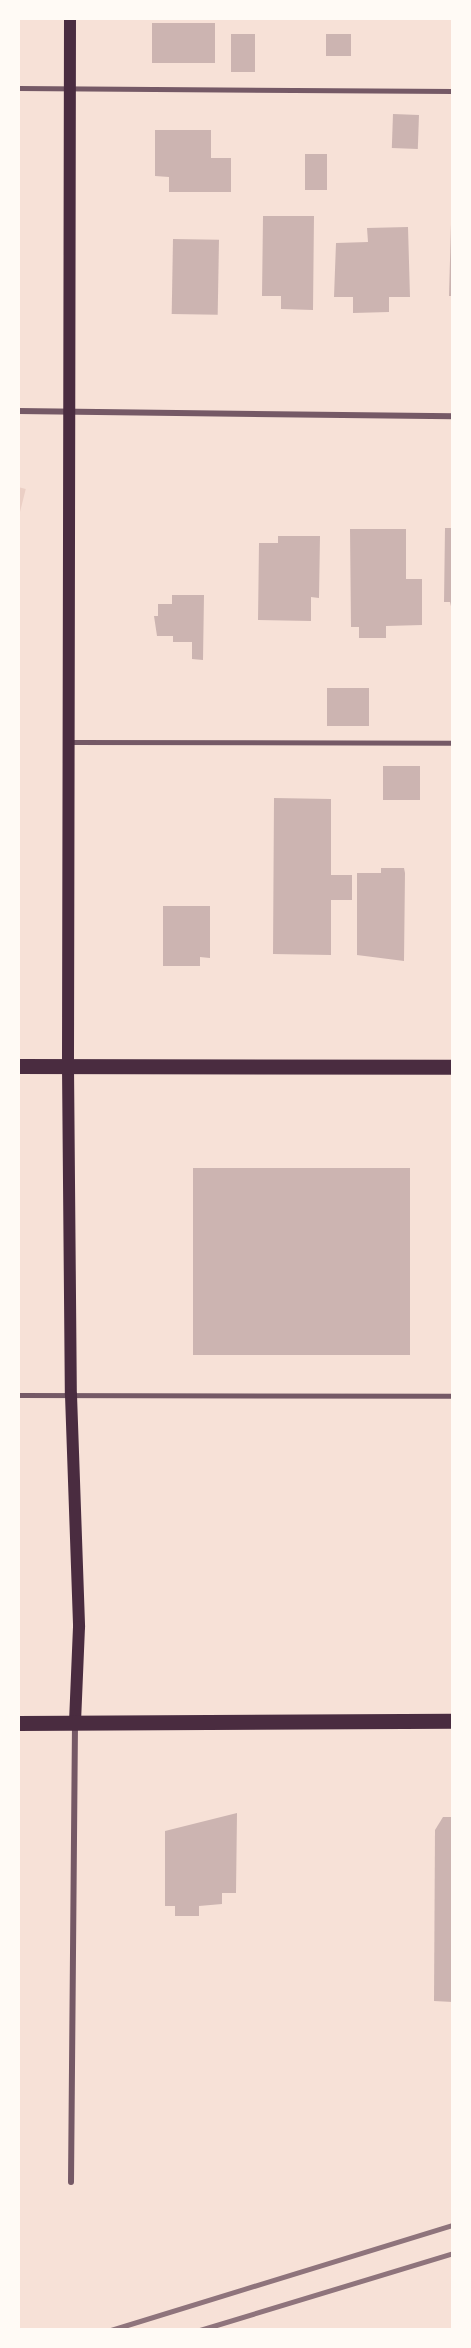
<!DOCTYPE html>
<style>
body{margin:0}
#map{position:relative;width:471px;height:2348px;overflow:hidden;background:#f7e1d7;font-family:Commissioner,sans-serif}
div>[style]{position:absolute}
.green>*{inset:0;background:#ebcfc5;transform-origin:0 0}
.building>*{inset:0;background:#ccb4b1;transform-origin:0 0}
.service>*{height:4.5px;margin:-2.25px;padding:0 2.25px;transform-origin:2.25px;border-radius:2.25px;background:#755966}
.minor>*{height:6px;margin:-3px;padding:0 3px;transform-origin:3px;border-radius:3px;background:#755966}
.secondary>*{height:12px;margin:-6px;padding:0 6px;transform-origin:6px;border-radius:6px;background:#4a2c40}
.primary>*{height:15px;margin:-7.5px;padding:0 7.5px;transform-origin:7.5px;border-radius:7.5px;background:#4a2c40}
.rail>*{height:4.5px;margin:-2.25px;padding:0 2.25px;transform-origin:2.25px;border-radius:2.25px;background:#8f747c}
span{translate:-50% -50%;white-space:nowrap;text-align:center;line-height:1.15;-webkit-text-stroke:5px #fffaf5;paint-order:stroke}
.frame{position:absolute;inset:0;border:20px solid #fffaf5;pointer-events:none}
</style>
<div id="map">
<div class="green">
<div style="left:18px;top:487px;width:8px;height:155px;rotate:14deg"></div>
</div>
<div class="building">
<div style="left:152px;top:23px;width:63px;height:40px"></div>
<div style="left:231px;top:34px;width:24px;height:38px"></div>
<div style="left:326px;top:34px;width:25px;height:22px"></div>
<div style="left:393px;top:114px;width:26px;height:34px;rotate:2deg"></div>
<div style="clip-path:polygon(155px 130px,211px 130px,211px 158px,231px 158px,231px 192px,169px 192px,169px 177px,155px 176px)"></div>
<div style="left:305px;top:154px;width:22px;height:36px"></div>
<div style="clip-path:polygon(263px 216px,314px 216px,313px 310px,281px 309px,281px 296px,262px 296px)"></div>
<div style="clip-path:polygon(451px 224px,453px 224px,453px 296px,449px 296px)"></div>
<div style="clip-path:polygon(408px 227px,410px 297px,389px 297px,389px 312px,353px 313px,353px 297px,334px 297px,336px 243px,368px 242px,367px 228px)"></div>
<div style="left:173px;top:239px;width:46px;height:75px;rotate:1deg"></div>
<div style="clip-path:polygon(445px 528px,453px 528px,453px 615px,450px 602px,444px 602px)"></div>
<div style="clip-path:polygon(350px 529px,406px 529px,406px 579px,422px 579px,422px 625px,386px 626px,386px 638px,359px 638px,359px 627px,351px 627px)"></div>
<div style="clip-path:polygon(278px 536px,320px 536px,319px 598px,311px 597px,311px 621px,258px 620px,259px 543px,278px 543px)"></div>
<div style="clip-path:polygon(172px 595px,204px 595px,203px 660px,192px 659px,192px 642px,173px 642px,173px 636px,157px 636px,154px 616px,158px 616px,158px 604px,172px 604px)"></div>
<div style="left:327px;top:688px;width:42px;height:38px"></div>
<div style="left:420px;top:766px;width:34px;height:37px;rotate:90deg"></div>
<div style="clip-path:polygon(274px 798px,331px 799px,331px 875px,352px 875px,352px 900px,331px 900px,331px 955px,273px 954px)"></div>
<div style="clip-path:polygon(381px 868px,404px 868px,405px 873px,404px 961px,357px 955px,357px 873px,381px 873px)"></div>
<div style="clip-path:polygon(163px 906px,210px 906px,210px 958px,200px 957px,200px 966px,163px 966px)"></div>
<div style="left:193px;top:1168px;width:217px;height:187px"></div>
<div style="clip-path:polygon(237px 1813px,236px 1893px,222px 1893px,222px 1904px,199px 1906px,199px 1916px,175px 1916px,175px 1906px,165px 1906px,165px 1831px)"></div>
<div style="clip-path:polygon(443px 1817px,453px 1817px,453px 2002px,434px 2001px,435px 1830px)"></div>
</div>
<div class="service">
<div style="left:18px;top:88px;width:435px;rotate:0.4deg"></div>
<div style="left:69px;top:742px;width:384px;rotate:0.1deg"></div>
<div style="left:18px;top:1395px;width:435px;rotate:0.1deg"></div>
</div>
<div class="minor">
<div style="left:18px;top:411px;width:435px;rotate:0.7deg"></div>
<div style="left:71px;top:2182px;width:458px;rotate:-89.5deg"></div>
</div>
<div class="secondary">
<div style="left:70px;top:18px;width:1049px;rotate:90.11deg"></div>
<div style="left:68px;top:1067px;width:328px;rotate:89.5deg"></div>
<div style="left:71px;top:1395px;width:232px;rotate:88deg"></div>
<div style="left:79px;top:1627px;width:96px;rotate:92.4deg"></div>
</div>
<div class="primary">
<div style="left:18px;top:1066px;width:435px;rotate:0.1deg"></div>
<div style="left:18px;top:1723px;width:435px;rotate:-0.3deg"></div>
</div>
<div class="rail">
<div style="left:111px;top:2330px;width:358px;rotate:-17.1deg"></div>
<div style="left:200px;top:2330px;width:264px;rotate:-16.9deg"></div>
</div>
<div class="frame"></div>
</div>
